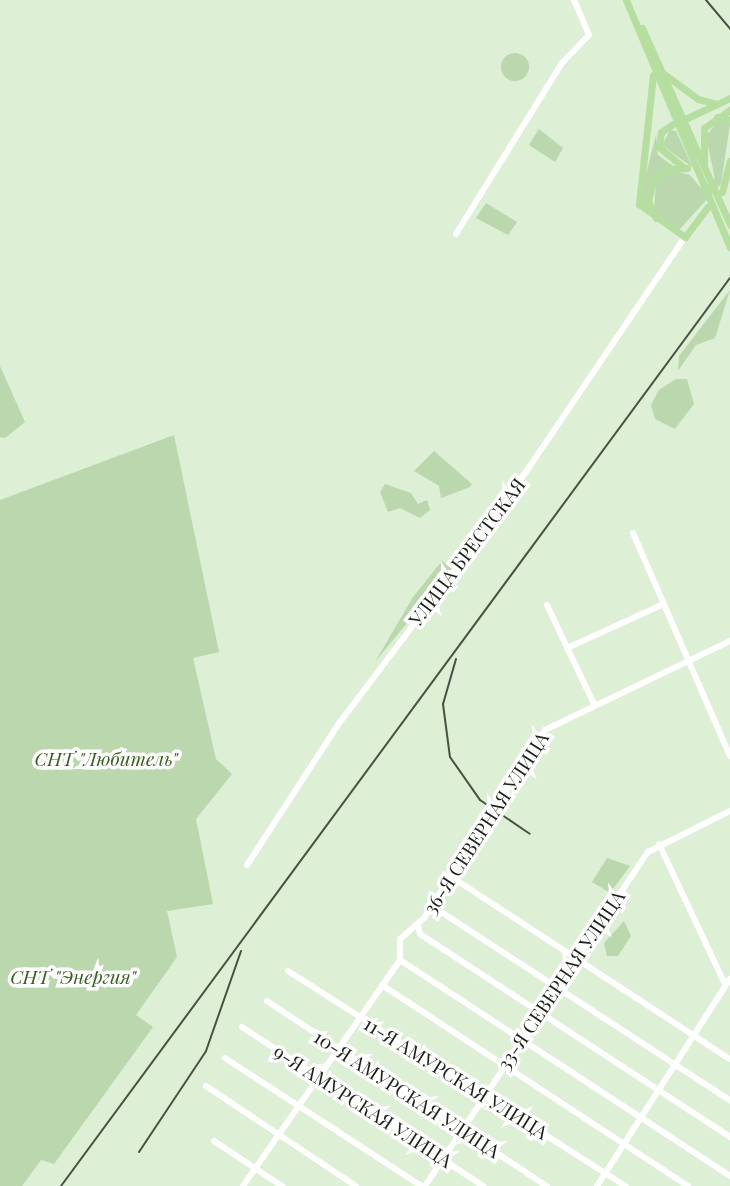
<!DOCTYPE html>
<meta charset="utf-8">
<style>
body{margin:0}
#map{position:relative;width:730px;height:1186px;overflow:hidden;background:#ddefd4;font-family:"Playfair Display",serif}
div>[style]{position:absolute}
.green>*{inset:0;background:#bbd7ae}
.round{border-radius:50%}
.minor>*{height:6px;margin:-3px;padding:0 3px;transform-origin:3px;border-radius:3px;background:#fff}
.major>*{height:7px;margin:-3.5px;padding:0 3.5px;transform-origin:3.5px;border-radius:3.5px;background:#b6dea0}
.rail>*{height:2px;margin:-1px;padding:0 1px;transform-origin:1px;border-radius:1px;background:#485144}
span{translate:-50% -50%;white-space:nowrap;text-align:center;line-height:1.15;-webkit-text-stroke:7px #fff;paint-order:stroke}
.street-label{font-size:19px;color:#1b2118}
.park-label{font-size:19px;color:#375f1d;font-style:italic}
</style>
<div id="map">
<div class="green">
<div class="round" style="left:501px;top:53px;width:28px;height:28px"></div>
<div style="clip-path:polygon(719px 120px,730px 124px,721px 184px,679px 230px,654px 212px,656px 181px,674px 171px,690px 175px,700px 187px,715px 179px,706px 136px)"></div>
<div style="clip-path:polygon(539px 129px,563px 148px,555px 162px,529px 145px)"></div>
<div style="clip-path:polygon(670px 130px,676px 131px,693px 168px,662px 145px)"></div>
<div style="clip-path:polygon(656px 135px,658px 155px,673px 166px,649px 185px,646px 211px,640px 198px)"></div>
<div style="clip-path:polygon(486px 203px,517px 222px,508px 235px,476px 218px)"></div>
<div style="clip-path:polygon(730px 290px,715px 338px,696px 345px,678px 371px,679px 356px)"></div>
<div style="clip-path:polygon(0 366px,25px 422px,5px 438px,0 437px)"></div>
<div style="clip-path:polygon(676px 379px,687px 379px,694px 404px,675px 429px,655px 419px,651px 405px,659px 390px)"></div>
<div style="clip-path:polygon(174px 435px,219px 652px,193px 658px,216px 759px,232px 774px,196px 819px,213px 904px,167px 911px,177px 957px,136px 1015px,153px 1027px,54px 1164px,41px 1160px,22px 1186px,0 1186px,0 500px)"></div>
<div style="clip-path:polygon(434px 451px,472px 484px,470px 487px,441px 498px,439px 486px,414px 471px)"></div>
<div style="clip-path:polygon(385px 484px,411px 493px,418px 504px,427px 500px,430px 510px,420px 518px,400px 508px,388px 512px,380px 492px)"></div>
<div style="clip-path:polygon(442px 561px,452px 568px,375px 662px,413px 597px)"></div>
<div style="clip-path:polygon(607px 858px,630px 866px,610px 893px,592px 882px)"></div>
<div style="clip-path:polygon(624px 921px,631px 936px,618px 956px,607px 956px,604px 943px)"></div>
</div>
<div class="minor">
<div style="left:456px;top:234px;width:201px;rotate:-58.2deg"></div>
<div style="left:562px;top:63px;width:39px;rotate:-46deg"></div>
<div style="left:589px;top:35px;width:38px;rotate:-113deg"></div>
<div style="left:633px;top:533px;width:243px;rotate:66.5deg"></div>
<div style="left:547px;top:605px;width:110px;rotate:64.6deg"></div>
<div style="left:567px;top:648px;width:104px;rotate:-24.4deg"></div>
<div style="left:659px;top:844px;width:153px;rotate:64.8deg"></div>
<div style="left:247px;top:865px;width:171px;rotate:-57deg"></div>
<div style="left:340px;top:722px;width:258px;rotate:-52.9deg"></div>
<div style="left:496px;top:516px;width:337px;rotate:-55.9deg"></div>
<div style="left:450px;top:876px;width:334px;rotate:33.2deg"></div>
<div style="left:432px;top:906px;width:356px;rotate:33.1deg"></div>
<div style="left:418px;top:925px;width:9px;rotate:77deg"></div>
<div style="left:420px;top:934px;width:371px;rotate:33.2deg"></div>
<div style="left:400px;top:960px;width:394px;rotate:33.2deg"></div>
<div style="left:288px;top:971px;width:400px;rotate:32.5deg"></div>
<div style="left:382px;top:985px;width:366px;rotate:33.3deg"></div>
<div style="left:267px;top:1001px;width:336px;rotate:33.5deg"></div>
<div style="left:242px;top:1027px;width:289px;rotate:33.4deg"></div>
<div style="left:225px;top:1058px;width:234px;rotate:33.1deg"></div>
<div style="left:206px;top:1086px;width:180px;rotate:33.7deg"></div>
<div style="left:214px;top:1141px;width:82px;rotate:33.5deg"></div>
<div style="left:243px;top:1186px;width:275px;rotate:-55.2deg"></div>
<div style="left:400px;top:960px;width:21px;rotate:-90deg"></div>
<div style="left:400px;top:939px;width:32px;rotate:-41deg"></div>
<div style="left:424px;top:918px;width:224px;rotate:-57.2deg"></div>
<div style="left:545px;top:730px;width:205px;rotate:-25.7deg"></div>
<div style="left:425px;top:1186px;width:402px;rotate:-56.3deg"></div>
<div style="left:648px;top:852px;width:92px;rotate:-26.6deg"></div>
<div style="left:597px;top:1186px;width:246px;rotate:-57.3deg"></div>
</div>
<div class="major">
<div style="left:626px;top:0;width:268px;rotate:67.2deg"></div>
<div style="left:642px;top:28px;width:216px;rotate:65.9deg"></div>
<div style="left:664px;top:74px;width:42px;rotate:36.3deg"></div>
<div style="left:698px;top:99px;width:20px;rotate:15deg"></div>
<div style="left:653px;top:75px;width:130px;rotate:96.2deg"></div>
<div style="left:639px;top:204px;width:57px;rotate:35.7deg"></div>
<div style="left:685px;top:237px;width:38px;rotate:-53deg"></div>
<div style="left:717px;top:117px;width:13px;rotate:13deg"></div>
<div style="left:685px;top:119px;width:50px;rotate:-25deg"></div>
<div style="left:673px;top:124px;width:14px;rotate:146deg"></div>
<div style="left:661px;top:132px;width:15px;rotate:98deg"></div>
<div style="left:659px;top:147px;width:31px;rotate:40deg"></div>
<div style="left:704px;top:163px;width:35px;rotate:-90deg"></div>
<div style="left:704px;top:128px;width:32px;rotate:-35deg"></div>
<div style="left:722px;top:192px;width:32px;rotate:-76deg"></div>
<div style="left:656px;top:218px;width:19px;rotate:-115deg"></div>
<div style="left:648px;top:201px;width:21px;rotate:-76deg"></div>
<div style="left:653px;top:181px;width:19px;rotate:-39deg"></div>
<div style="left:668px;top:169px;width:19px;rotate:-3deg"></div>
</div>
<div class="rail">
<div style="left:706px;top:0;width:38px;rotate:50deg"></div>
<div style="left:456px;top:659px;width:47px;rotate:106.1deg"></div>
<div style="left:443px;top:704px;width:53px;rotate:82.5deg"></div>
<div style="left:450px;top:757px;width:52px;rotate:55.1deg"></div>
<div style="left:480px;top:800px;width:60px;rotate:34.2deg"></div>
<div style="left:139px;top:1152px;width:121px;rotate:-56.4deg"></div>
<div style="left:206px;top:1051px;width:106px;rotate:-70.7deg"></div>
<div style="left:61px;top:1186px;width:1128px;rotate:-53.62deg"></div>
</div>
<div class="street-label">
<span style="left:467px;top:552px;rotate:-53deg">УЛИЦА БРЕСТСКАЯ</span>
<span style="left:486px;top:823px;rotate:-57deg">36-Я СЕВЕРНАЯ УЛИЦА</span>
<span style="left:561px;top:980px;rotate:-56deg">33-Я СЕВЕРНАЯ УЛИЦА</span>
<span style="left:456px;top:1078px;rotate:32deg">11-Я АМУРСКАЯ УЛИЦА</span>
<span style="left:407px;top:1094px;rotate:33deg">10-Я АМУРСКАЯ УЛИЦА</span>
<span style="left:363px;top:1106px;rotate:33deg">9-Я АМУРСКАЯ УЛИЦА</span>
</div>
<div class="park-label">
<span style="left:106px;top:759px">СНТ "Любитель"</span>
<span style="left:73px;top:977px">СНТ "Энергия"</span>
</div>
</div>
